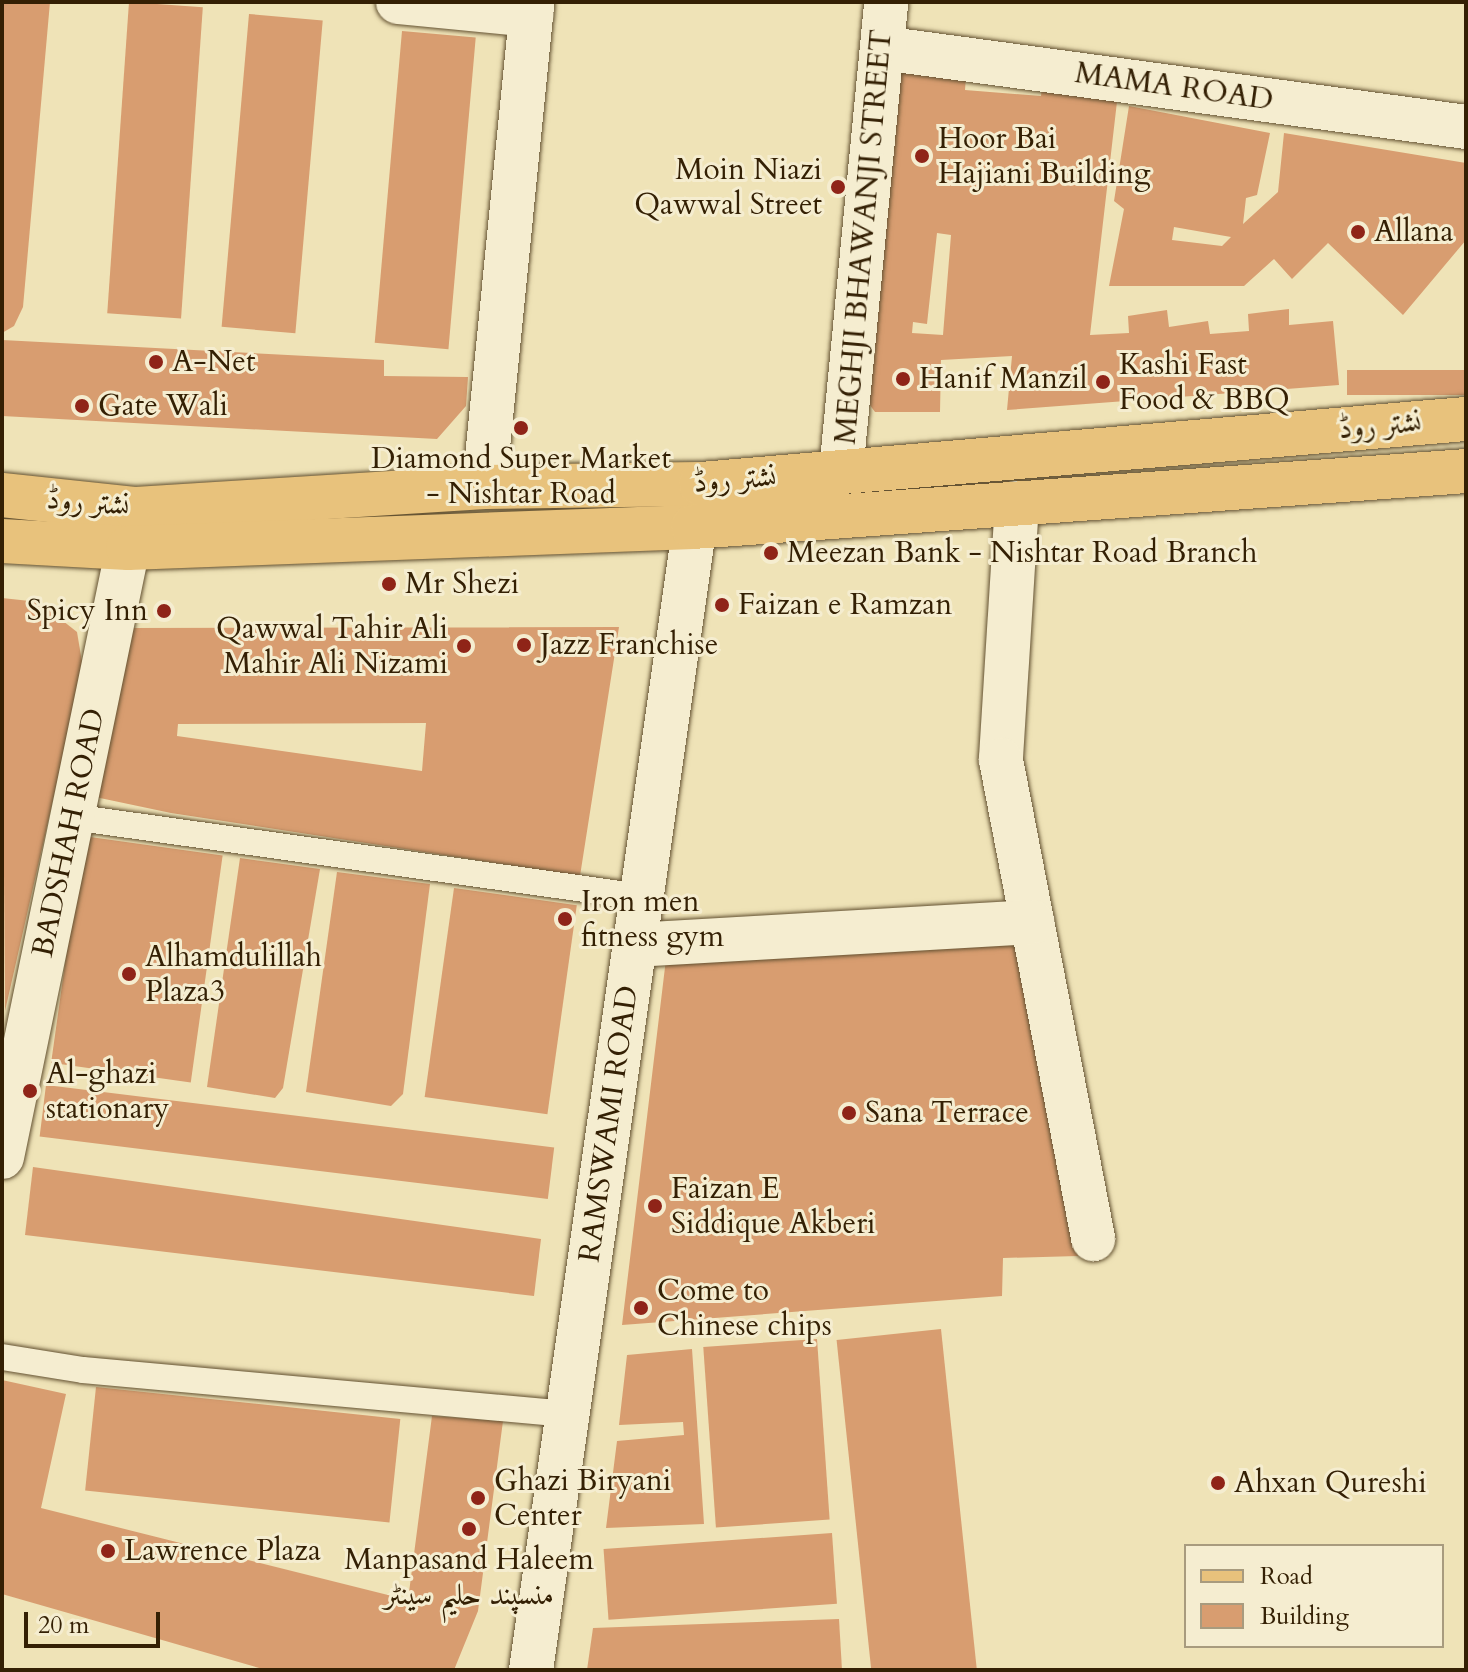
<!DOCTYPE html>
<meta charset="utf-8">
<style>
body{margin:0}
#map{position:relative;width:1468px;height:1672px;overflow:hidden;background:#efe3b7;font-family:Cardo,Amiri,serif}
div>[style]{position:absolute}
.building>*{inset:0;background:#d89d70;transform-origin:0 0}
.roads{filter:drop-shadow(0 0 2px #635131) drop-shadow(0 0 2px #635131)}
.lane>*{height:26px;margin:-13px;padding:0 13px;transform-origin:13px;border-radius:13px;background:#f5edd0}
.street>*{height:44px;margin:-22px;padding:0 22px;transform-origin:22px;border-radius:22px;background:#f5edd0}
.secondary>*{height:44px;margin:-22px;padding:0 22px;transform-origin:22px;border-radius:22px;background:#f5edd0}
.primary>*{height:44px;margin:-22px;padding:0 22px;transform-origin:22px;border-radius:22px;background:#e8c27c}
.dots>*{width:22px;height:22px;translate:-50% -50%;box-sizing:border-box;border:4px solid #f5edd0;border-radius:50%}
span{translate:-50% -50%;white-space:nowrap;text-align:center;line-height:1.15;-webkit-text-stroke:6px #f5edd0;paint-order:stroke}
.street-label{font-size:30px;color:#342004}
.poi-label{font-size:30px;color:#342004}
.left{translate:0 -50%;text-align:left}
.right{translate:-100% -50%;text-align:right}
.frame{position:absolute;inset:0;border:4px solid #342004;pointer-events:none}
.legend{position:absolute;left:1184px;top:1544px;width:260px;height:104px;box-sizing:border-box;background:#f5edd0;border:2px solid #a89b7e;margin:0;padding:10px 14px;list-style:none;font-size:24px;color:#342004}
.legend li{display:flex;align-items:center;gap:16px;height:40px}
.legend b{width:40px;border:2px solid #a89b7e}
.scale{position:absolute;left:24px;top:1612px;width:136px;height:36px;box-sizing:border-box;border:4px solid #342004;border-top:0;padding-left:10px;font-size:24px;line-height:28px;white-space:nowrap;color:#342004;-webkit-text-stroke:6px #f5edd0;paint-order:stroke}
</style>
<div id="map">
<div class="building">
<div style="clip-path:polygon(2px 2px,50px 2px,23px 307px,14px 326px,2px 333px)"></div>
<div style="left:129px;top:2px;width:74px;height:312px;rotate:4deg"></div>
<div style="left:249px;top:14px;width:74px;height:314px;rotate:5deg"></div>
<div style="left:402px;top:31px;width:74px;height:313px;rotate:5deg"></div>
<div style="clip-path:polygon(evenodd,893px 68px,966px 76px,965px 90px,1041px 96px,1042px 85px,1118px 93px,1090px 335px,1129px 333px,1128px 316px,1167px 310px,1169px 327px,1208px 321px,1210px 334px,1249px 331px,1248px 314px,1289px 309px,1289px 325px,1333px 321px,1339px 385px,1007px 410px,1012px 356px,941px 360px,940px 412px,875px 412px,864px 397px,893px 68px,937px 233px,951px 235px,943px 335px,912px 333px,913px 322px,927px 324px,937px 233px)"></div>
<div style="clip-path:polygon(evenodd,1129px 106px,1270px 133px,1257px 195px,1246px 198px,1243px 224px,1278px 192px,1284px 133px,1466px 163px,1466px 240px,1403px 315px,1328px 243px,1292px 279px,1274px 259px,1244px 286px,1109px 286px,1124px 209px,1114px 201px,1129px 106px,1174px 227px,1231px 237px,1222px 246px,1172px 240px,1174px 227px)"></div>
<div style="clip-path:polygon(2px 340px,384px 360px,384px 376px,468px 377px,466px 406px,437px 439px,2px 416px)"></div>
<div style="left:1466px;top:370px;width:25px;height:119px;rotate:90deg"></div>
<div style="clip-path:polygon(2px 598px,39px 602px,77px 632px,83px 668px,5px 1011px)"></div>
<div style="clip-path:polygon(evenodd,619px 627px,580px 876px,171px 813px,81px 794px,127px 628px,619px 627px,426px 723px,422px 771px,177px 736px,178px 724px,426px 723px)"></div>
<div style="left:83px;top:836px;width:141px;height:229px;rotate:8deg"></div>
<div style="clip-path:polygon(240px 858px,320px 869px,283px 1088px,275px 1098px,207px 1087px)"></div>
<div style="clip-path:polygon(337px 872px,430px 884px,403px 1094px,391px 1106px,306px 1092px)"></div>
<div style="left:454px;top:888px;width:124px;height:211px;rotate:8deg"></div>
<div style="clip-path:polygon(1018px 938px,1078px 1256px,1003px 1258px,1002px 1296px,622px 1325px,666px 959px)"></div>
<div style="left:46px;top:1085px;width:512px;height:52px;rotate:7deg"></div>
<div style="clip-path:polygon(33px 1167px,541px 1239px,534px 1296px,25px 1235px)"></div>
<div style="left:941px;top:1329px;width:343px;height:105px;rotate:84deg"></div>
<div style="left:817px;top:1339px;width:181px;height:114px;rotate:86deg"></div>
<div style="clip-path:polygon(692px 1349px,704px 1524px,606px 1528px,617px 1441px,684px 1435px,683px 1422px,619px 1425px,627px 1355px)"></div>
<div style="clip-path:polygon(2px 1380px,66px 1394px,41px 1508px,408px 1600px,432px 1416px,503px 1421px,478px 1611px,454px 1670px,266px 1670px,2px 1594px)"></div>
<div style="left:96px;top:1387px;width:306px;height:104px;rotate:6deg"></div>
<div style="left:832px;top:1533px;width:71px;height:229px;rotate:86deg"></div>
<div style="clip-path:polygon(839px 1619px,842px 1670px,587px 1670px,593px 1628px)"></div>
</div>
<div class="roads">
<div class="lane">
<div style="left:72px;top:817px;width:575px;rotate:8deg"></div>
<div style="left:2px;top:1357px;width:82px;rotate:9.1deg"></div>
<div style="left:83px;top:1370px;width:486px;rotate:5.2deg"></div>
</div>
<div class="street">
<div style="left:398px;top:2px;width:134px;rotate:5.6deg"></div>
<div style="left:882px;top:48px;width:589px;rotate:7.7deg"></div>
<div style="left:841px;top:472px;width:472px;rotate:-84.5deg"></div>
<div style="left:484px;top:487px;width:487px;rotate:-84.3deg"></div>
<div style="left:1017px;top:503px;width:257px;rotate:93.6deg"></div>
<div style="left:1001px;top:760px;width:488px;rotate:79.1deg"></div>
<div style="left:634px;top:945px;width:399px;rotate:-3.3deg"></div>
<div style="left:2px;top:1157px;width:658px;rotate:-78.33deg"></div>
</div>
<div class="secondary">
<div style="left:531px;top:1670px;width:1194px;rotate:-81.86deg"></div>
</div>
<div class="primary">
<div style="left:2px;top:495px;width:135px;rotate:6deg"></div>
<div style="left:136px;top:509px;width:349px;rotate:-3.6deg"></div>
<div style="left:484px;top:487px;width:217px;rotate:-0.8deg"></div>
<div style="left:701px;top:484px;width:768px;rotate:-4.86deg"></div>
<div style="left:2px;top:541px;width:126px;rotate:3.2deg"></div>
<div style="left:128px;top:548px;width:565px;rotate:-2.13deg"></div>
<div style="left:693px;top:527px;width:775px;rotate:-4.14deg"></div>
</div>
</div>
<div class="dots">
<div style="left:922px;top:156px;background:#8f2418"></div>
<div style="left:838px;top:187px;background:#8f2418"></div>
<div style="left:1358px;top:232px;background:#8f2418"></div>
<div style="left:156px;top:362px;background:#8f2418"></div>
<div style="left:903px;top:379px;background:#8f2418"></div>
<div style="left:1103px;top:382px;background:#8f2418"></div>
<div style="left:82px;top:406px;background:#8f2418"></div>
<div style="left:521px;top:428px;background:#8f2418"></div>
<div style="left:771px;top:553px;background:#8f2418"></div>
<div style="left:389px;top:584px;background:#8f2418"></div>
<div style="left:722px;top:605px;background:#8f2418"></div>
<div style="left:164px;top:611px;background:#8f2418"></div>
<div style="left:524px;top:645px;background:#8f2418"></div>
<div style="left:464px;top:646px;background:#8f2418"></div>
<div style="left:565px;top:919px;background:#8f2418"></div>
<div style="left:129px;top:974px;background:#8f2418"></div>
<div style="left:30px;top:1091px;background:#8f2418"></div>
<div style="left:849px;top:1113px;background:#8f2418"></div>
<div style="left:655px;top:1206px;background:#8f2418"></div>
<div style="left:641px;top:1308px;background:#8f2418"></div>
<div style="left:1218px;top:1483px;background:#8f2418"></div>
<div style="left:478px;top:1498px;background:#8f2418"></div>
<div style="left:469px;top:1529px;background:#8f2418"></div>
<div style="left:108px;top:1551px;background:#8f2418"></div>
</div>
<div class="street-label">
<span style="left:1174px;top:87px;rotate:8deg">MAMA ROAD</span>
<span style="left:864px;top:237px;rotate:-85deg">MEGHJI BHAWANJI STREET</span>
<span style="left:1380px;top:426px;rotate:-5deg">نشتر روڈ</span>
<span style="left:735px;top:480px;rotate:-4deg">نشتر روڈ</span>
<span style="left:88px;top:503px;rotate:5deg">نشتر روڈ</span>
<span style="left:69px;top:833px;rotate:-78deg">BADSHAH ROAD</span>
<span style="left:609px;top:1124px;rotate:-82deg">RAMSWAMI ROAD</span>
</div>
<div class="poi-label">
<span class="left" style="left:938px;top:156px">Hoor Bai<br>Hajiani Building</span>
<span class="right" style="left:822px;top:187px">Moin Niazi<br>Qawwal Street</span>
<span class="left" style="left:1374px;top:232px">Allana</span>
<span class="left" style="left:172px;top:362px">A-Net</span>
<span class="left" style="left:1119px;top:382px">Kashi Fast<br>Food &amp; BBQ</span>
<span class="left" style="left:919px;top:379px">Hanif Manzil</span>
<span class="left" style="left:98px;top:406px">Gate Wali</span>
<span style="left:521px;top:476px">Diamond Super Market<br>- Nishtar Road</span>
<span class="left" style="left:787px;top:553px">Meezan Bank - Nishtar Road Branch</span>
<span class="left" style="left:405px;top:584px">Mr Shezi</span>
<span class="left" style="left:738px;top:605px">Faizan e Ramzan</span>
<span class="right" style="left:148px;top:611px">Spicy Inn</span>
<span class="right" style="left:448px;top:646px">Qawwal Tahir Ali<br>Mahir Ali Nizami</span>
<span class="left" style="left:540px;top:645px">Jazz Franchise</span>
<span class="left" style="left:581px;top:919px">Iron men<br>fitness gym</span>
<span class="left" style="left:145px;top:974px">Alhamdulillah<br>Plaza3</span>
<span class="left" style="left:46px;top:1091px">Al-ghazi<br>stationary</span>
<span class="left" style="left:865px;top:1113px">Sana Terrace</span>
<span class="left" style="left:671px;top:1206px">Faizan E<br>Siddique Akberi</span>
<span class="left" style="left:657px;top:1308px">Come to<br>Chinese chips</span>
<span class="left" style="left:494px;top:1498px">Ghazi Biryani<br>Center</span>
<span class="left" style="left:1234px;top:1483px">Ahxan Qureshi</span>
<span class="left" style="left:124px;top:1551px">Lawrence Plaza</span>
<span style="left:469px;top:1577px">Manpasand Haleem<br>منسپند حلیم سینٹر</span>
</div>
<div class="frame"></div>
<ul class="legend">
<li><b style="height:10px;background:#e8c27c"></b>Road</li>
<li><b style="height:22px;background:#d89d70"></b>Building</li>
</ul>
<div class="scale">20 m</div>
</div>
